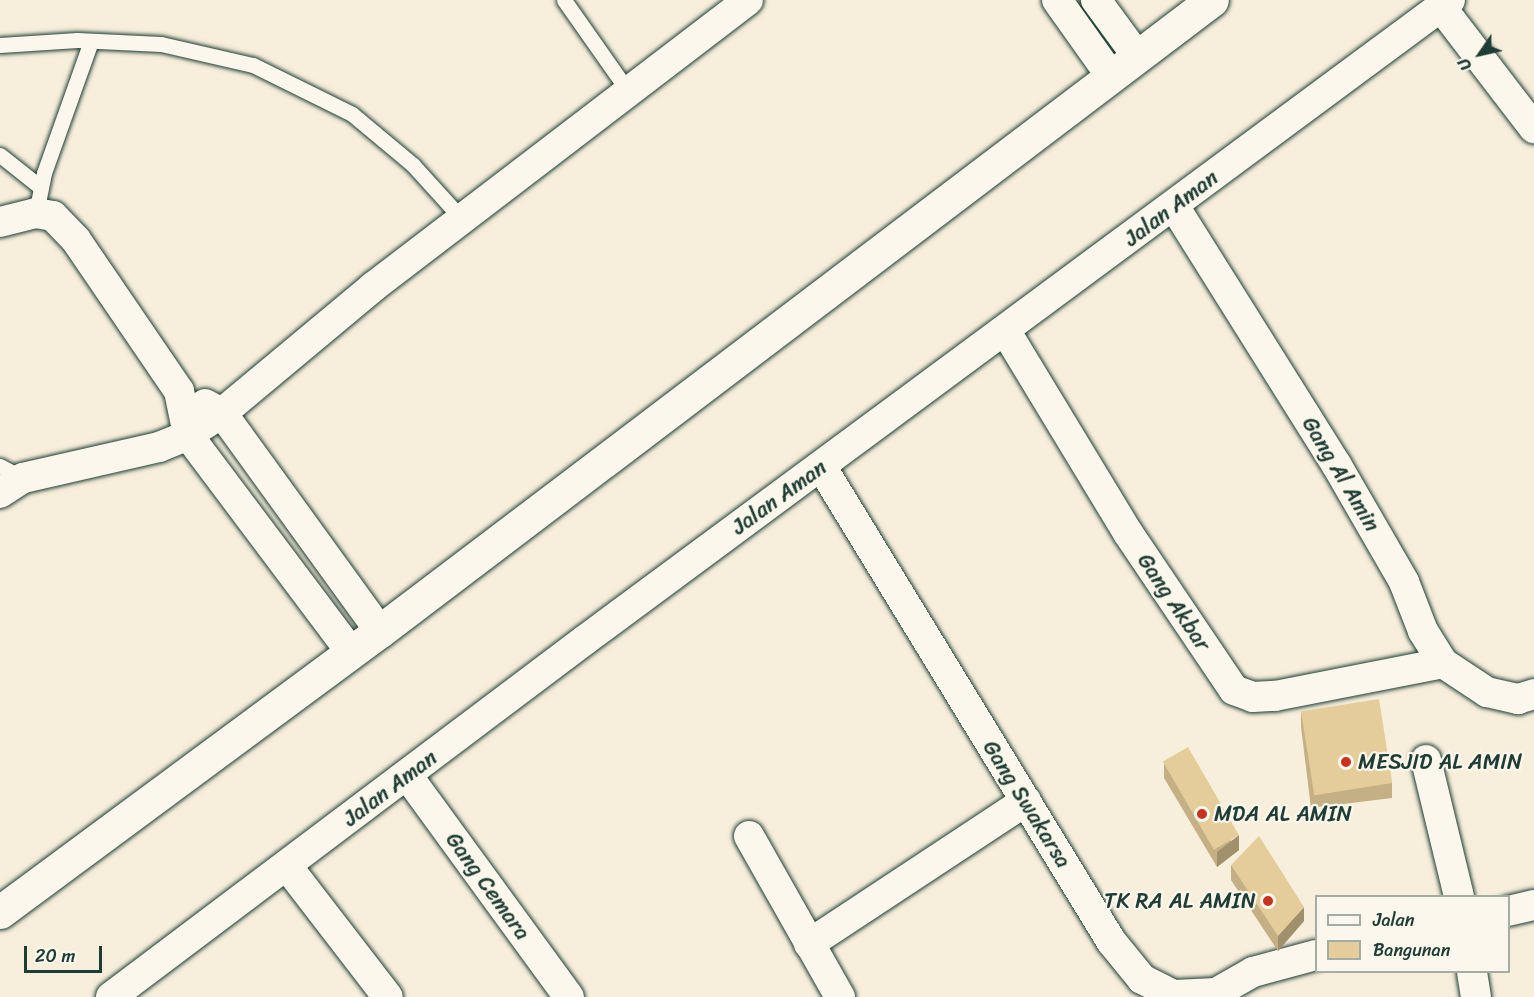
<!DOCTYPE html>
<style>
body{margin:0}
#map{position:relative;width:1534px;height:997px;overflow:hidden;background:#f7efdc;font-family:Sriracha,sans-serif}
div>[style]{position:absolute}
.roads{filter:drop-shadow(0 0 2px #1f3d34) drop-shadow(0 0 2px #1f3d34)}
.service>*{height:15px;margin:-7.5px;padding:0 7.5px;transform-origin:7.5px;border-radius:7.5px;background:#fbf7ec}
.minor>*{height:30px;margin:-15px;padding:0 15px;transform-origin:15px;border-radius:15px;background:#fbf7ec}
.tertiary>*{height:33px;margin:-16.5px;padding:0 16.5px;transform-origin:16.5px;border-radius:16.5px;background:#fbf7ec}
.wall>*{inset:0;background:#c5b085}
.shaded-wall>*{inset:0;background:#a0906c}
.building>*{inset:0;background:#e5cd9b;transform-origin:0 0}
.dots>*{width:16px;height:16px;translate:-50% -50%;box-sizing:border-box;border:3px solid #fbf7ec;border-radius:50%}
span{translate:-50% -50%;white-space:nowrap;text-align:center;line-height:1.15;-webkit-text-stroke:4.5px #fbf7ec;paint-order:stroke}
.street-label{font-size:22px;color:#1f3d34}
.poi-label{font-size:22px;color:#1f3d34}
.left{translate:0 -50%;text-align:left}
.right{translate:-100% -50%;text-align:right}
.legend{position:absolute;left:1315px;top:895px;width:195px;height:78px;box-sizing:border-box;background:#fbf7ec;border:2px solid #a3ada2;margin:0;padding:8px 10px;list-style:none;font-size:18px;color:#1f3d34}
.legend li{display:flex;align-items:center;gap:12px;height:30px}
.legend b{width:30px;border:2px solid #a3ada2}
.north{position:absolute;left:1450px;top:24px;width:60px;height:60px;-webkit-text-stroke:4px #fbf7ec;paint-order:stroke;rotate:236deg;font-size:16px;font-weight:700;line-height:24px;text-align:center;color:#1f3d34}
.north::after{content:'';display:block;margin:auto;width:21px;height:27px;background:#1f3d34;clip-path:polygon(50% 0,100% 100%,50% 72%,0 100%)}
.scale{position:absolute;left:24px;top:946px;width:78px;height:27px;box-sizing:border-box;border:3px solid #1f3d34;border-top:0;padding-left:8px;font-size:18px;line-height:21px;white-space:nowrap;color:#1f3d34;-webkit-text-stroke:4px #fbf7ec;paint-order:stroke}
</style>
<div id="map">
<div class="roads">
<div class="service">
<div style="left:564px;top:0;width:111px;rotate:54.9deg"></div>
<div style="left:0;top:45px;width:77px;rotate:-3.7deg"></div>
<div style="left:77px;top:40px;width:84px;rotate:2.7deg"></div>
<div style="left:161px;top:44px;width:94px;rotate:12.9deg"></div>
<div style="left:253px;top:65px;width:110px;rotate:26.3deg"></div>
<div style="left:352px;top:114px;width:80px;rotate:39.9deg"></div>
<div style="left:413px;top:165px;width:73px;rotate:47.8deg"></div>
<div style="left:0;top:155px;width:50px;rotate:38.5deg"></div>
<div style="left:36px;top:213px;width:41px;rotate:-78.7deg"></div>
<div style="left:44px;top:173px;width:140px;rotate:-70.4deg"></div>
<div style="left:0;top:466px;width:26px;rotate:28deg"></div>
</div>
<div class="minor">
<div style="left:1057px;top:0;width:93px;rotate:54.6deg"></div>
<div style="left:1096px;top:0;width:69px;rotate:53.8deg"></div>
<div style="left:1441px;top:7px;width:153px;rotate:52.5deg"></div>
<div style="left:1174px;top:206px;width:305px;rotate:57.9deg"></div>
<div style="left:1336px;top:464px;width:136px;rotate:60deg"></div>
<div style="left:1404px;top:582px;width:53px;rotate:68.8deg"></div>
<div style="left:1423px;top:631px;width:38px;rotate:58deg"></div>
<div style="left:1443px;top:663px;width:53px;rotate:33.4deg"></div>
<div style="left:1487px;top:692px;width:32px;rotate:13deg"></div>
<div style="left:1518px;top:699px;width:17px;rotate:-17deg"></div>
<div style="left:0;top:222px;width:37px;rotate:-14deg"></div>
<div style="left:36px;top:213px;width:17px;rotate:10deg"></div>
<div style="left:53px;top:216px;width:33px;rotate:46deg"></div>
<div style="left:76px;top:240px;width:183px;rotate:55.7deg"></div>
<div style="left:179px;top:391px;width:45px;rotate:78.4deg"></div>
<div style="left:188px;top:435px;width:271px;rotate:53.1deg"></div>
<div style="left:1005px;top:330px;width:237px;rotate:58.8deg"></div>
<div style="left:1128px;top:533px;width:189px;rotate:56deg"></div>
<div style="left:1234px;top:690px;width:20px;rotate:20deg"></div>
<div style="left:1253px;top:697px;width:22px;rotate:-3deg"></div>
<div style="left:1275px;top:696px;width:171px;rotate:-11.1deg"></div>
<div style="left:205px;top:404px;width:19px;rotate:28deg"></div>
<div style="left:222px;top:413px;width:269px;rotate:54.1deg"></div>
<div style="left:821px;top:466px;width:557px;rotate:58.59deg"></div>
<div style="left:1111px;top:941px;width:49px;rotate:50.8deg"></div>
<div style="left:1142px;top:979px;width:36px;rotate:27deg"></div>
<div style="left:1174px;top:995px;width:42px;rotate:-2.7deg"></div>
<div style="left:1216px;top:993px;width:43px;rotate:-29.6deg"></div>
<div style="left:1253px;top:972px;width:65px;rotate:-15.1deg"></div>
<div style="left:0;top:493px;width:27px;rotate:-33deg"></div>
<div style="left:23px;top:478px;width:139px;rotate:-12.8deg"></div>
<div style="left:159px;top:447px;width:31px;rotate:-22deg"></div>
<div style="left:188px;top:435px;width:40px;rotate:-32.9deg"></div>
<div style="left:222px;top:413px;width:197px;rotate:-39.8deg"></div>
<div style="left:373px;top:287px;width:472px;rotate:-37.4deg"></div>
<div style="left:1426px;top:760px;width:140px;rotate:76.4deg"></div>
<div style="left:407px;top:775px;width:275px;rotate:53.9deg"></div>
<div style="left:749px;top:836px;width:185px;rotate:60.5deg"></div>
<div style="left:287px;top:866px;width:165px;rotate:52.4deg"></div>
<div style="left:1508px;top:911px;width:27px;rotate:-13deg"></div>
<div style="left:809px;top:944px;width:260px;rotate:-33.4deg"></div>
<div style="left:1472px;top:972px;width:25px;rotate:81deg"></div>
<div style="left:111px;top:997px;width:593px;rotate:-36.99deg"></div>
<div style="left:585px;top:640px;width:1076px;rotate:-36.5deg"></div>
</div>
<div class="tertiary">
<div style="left:0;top:912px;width:473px;rotate:-36.5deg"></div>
<div style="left:380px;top:631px;width:1044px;rotate:-37.18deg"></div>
</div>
</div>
<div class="wall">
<div style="clip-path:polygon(1301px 712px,1392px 783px,1392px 798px,1311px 808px,1301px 727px)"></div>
<div style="clip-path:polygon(1164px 763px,1239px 850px,1217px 867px,1164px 778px)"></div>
<div style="clip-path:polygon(1231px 865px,1304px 921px,1278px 951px,1231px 880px)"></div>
</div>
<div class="shaded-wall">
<div style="clip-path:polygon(1239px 835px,1239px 850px,1217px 867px,1217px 852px)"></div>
<div style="clip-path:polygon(1304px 907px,1304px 921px,1278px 951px,1278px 936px)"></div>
</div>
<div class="building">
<div style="left:1379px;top:699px;width:85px;height:79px;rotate:81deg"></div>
<div style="left:1188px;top:747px;width:102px;height:29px;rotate:60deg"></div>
<div style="clip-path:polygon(1259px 836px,1304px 907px,1278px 936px,1231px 865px)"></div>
</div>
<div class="dots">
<div style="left:1346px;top:762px;background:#c8321e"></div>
<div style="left:1202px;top:814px;background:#c8321e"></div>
<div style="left:1268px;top:901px;background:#c8321e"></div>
</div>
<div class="street-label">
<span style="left:1171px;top:208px;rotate:-37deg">Jalan Aman</span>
<span style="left:1341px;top:474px;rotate:59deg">Gang Al Amin</span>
<span style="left:779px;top:497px;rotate:-36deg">Jalan Aman</span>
<span style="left:1174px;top:602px;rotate:56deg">Gang Akbar</span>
<span style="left:390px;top:788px;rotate:-37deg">Jalan Aman</span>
<span style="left:1027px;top:804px;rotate:58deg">Gang Swakarsa</span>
<span style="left:488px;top:886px;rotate:54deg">Gang Cemara</span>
</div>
<div class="poi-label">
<span class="left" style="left:1358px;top:762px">MESJID AL AMIN</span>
<span class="left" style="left:1214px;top:814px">MDA AL AMIN</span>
<span class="right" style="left:1256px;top:901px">TK RA AL AMIN</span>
</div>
<ul class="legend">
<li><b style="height:8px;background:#fbf7ec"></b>Jalan</li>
<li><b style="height:16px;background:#e5cd9b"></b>Bangunan</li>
</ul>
<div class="north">U</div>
<div class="scale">20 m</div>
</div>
